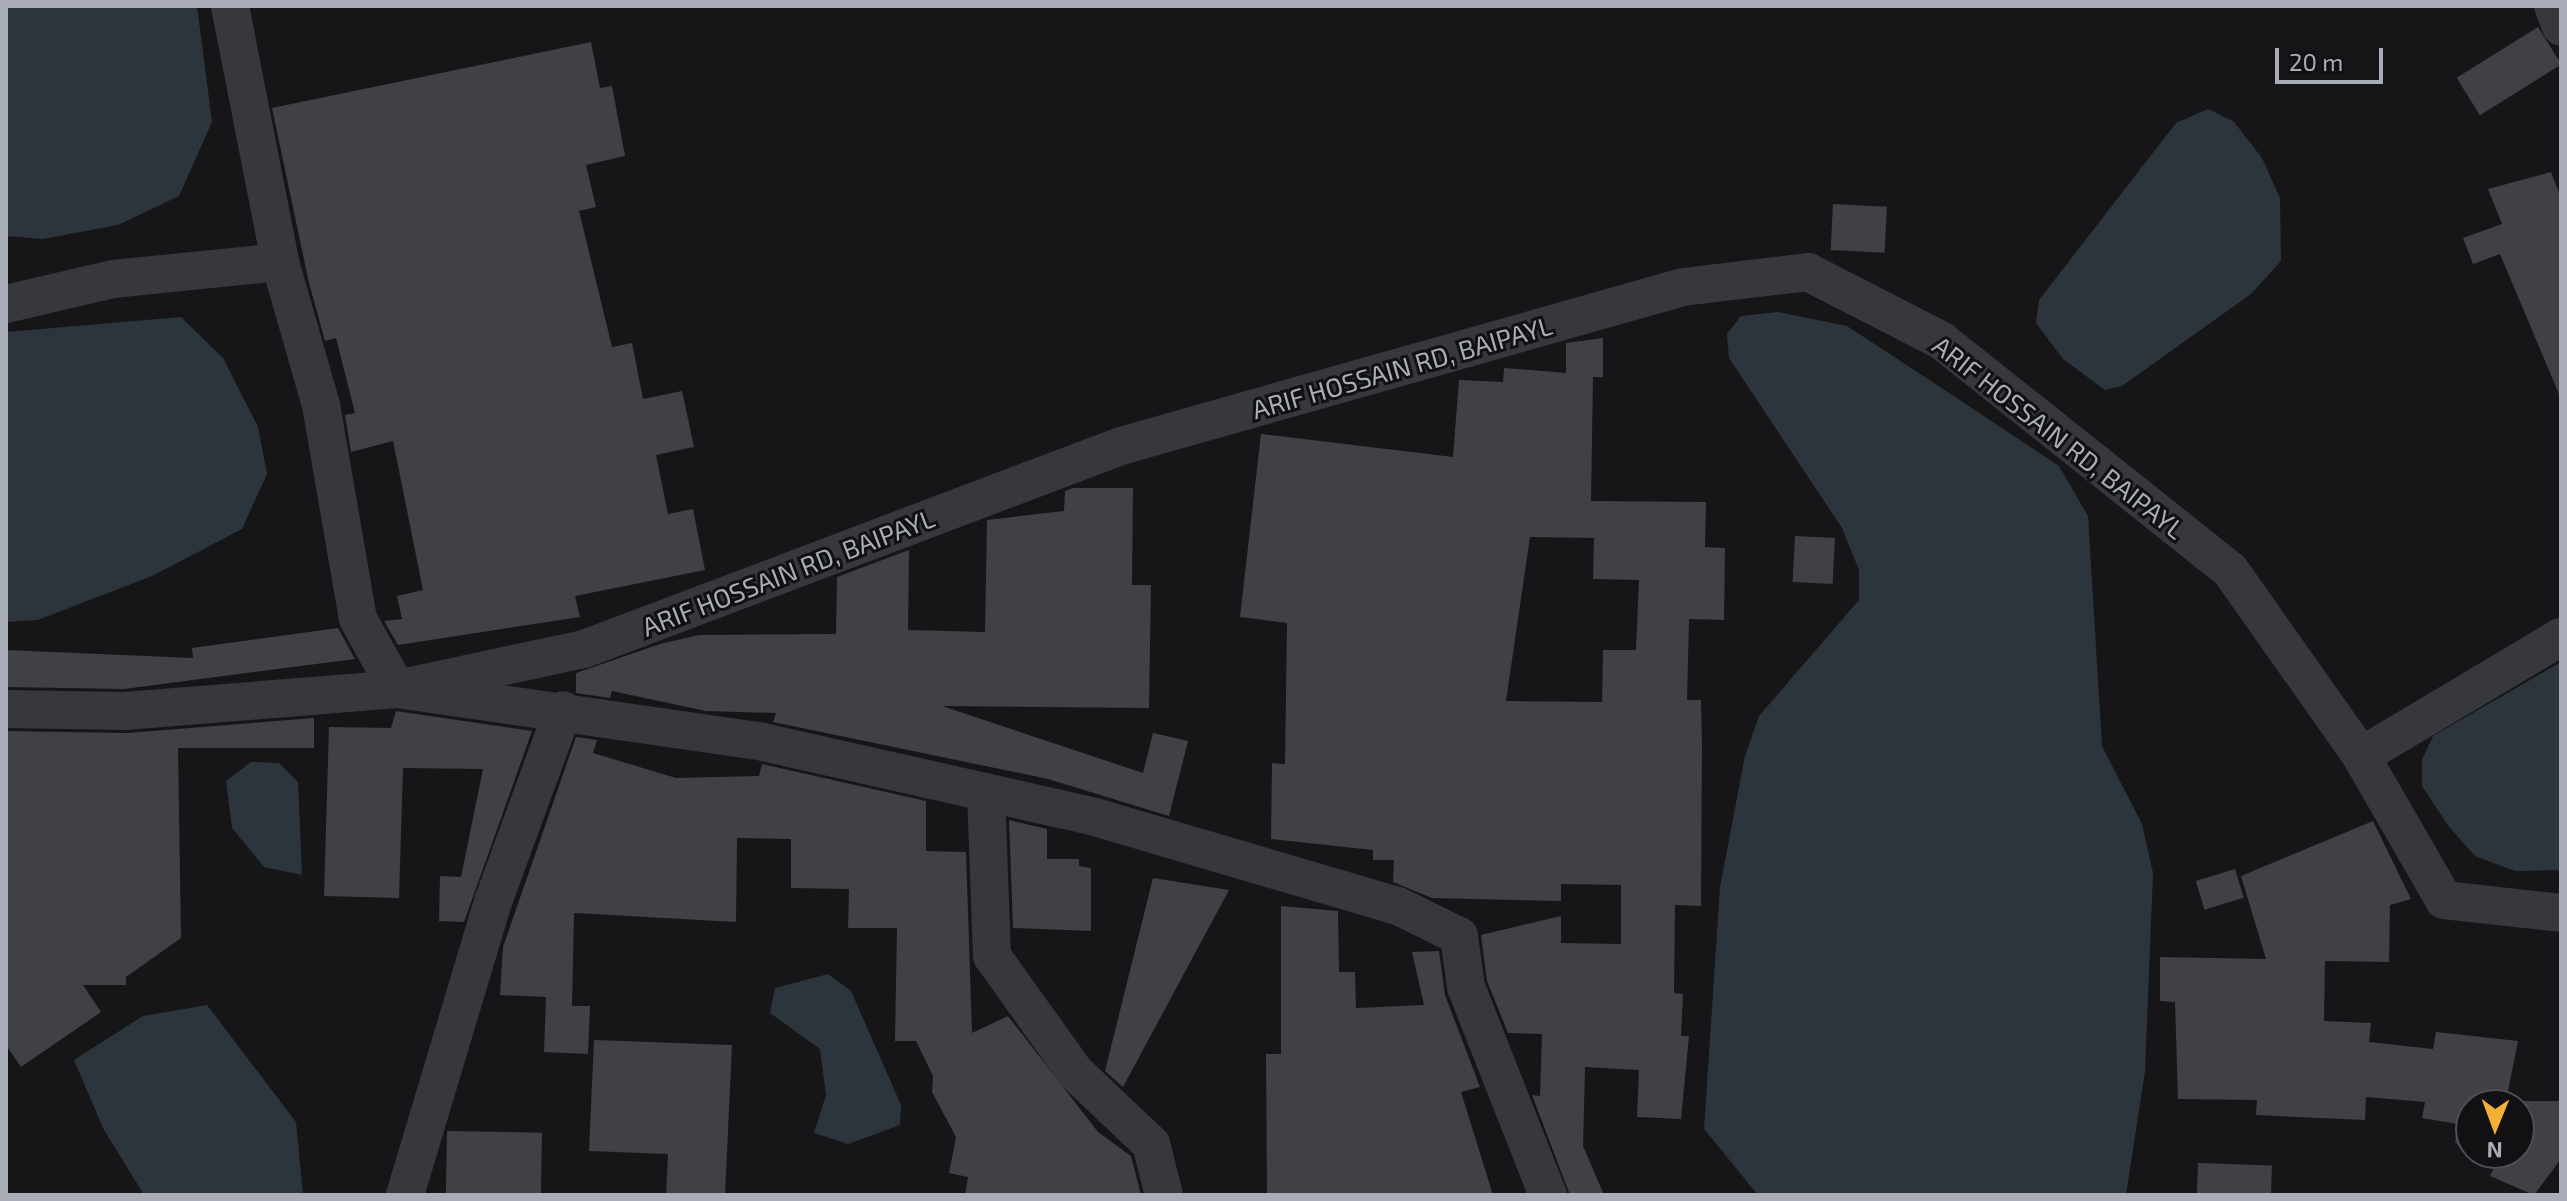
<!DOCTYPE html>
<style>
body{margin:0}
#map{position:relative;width:2567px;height:1201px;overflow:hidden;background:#161618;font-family:"Exo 2",sans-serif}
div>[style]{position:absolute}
.water>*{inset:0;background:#2c353c}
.building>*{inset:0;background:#404145;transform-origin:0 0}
.minor>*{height:38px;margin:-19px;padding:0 19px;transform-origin:19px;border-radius:19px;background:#37383d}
span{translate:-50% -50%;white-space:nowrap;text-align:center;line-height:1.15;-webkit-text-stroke:6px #111113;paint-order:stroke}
.street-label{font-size:26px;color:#a8adb8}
.frame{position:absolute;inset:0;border:8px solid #a8adb8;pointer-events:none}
.north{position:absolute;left:2455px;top:1089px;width:80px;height:80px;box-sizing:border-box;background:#111113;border:2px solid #4d4f55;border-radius:50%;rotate:181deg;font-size:22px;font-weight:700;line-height:32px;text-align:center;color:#a8adb8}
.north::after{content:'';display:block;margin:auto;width:28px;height:36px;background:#f2b134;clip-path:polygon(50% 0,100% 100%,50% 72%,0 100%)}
.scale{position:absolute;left:2275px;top:48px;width:108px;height:36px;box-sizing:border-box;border:4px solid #a8adb8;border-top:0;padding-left:10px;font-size:24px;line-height:28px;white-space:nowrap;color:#a8adb8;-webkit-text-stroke:6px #111113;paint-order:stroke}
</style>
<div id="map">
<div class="water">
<div style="clip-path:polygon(6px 6px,197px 6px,212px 122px,179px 196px,118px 225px,43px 239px,6px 236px)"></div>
<div style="clip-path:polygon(2208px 109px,2234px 122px,2262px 158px,2280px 198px,2281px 261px,2251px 294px,2122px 386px,2105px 390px,2063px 359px,2036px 323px,2039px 300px,2176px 123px)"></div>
<div style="clip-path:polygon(1778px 312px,1847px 326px,1937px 385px,2059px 466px,2088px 516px,2102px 746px,2142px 824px,2153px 873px,2145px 1071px,2126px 1195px,1758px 1195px,1704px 1129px,1720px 887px,1745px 756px,1759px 716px,1859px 600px,1859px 570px,1842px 528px,1729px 358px,1727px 334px,1741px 316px)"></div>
<div style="clip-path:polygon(181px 317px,223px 358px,258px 427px,267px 474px,242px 529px,152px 576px,38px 620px,6px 622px,6px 332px)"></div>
<div style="clip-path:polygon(2561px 662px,2561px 870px,2515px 871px,2475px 856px,2449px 827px,2422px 786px,2422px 760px,2433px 736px)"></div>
<div style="clip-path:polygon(251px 762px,279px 763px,298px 782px,302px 875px,264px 867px,232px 828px,226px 781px)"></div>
<div style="clip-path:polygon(828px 974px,851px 991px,901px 1105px,900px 1125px,848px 1144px,814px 1133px,826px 1095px,820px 1049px,770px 1013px,775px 988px)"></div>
<div style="clip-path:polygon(207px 1005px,296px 1122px,303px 1195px,144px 1195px,103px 1128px,74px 1060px,143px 1016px)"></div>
</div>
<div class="building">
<div style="left:2538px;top:27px;width:44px;height:96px;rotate:58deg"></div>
<div style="clip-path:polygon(591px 42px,600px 88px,612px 86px,625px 156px,586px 165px,596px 207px,579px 211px,612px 347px,632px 343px,643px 399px,682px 391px,694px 447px,656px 455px,668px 514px,693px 509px,705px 570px,575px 596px,580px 617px,398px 645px,384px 621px,402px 619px,397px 596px,423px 590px,393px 441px,351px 452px,345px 415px,355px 413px,336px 338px,325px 341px,309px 283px,272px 108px)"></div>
<div style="clip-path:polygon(2551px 172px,2561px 198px,2561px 399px,2500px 254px,2473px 264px,2463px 238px,2502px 224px,2488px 189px)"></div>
<div style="left:1833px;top:204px;width:54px;height:46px;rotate:3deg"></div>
<div style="clip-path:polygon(evenodd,1603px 338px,1603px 377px,1593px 377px,1591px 501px,1706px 502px,1705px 547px,1725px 548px,1724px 620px,1689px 619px,1687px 700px,1701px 700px,1702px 744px,1701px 906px,1675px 905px,1674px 993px,1683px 994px,1681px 1036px,1689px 1036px,1681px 1119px,1637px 1117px,1639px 1070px,1585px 1067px,1583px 1146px,1604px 1195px,1570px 1195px,1532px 1095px,1540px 1096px,1542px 1034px,1508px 1033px,1487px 981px,1481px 935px,1561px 916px,1561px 943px,1621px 944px,1621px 885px,1561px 884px,1561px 901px,1432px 898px,1393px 882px,1394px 860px,1373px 860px,1373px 850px,1271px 839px,1272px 763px,1285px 764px,1287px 623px,1240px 617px,1261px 434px,1453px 457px,1459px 380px,1503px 382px,1504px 368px,1566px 373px,1566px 343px,1603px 338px,1530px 537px,1594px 538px,1593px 579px,1639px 580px,1636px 650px,1603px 650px,1602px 702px,1506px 701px,1530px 537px)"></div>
<div style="clip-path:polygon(1073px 488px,1133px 488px,1132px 585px,1151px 585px,1149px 708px,942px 706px,1143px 773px,1153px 733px,1188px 741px,1169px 816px,1048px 779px,773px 722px,776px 713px,706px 711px,612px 691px,610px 698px,576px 693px,576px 673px,660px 644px,699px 635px,836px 634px,837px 577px,909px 550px,908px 630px,985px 632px,987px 520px,1064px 511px,1065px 491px)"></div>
<div style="left:1795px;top:536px;width:40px;height:46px;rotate:3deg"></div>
<div style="clip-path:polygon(338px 628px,355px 659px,124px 689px,6px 687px,6px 650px,193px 658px,192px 648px)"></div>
<div style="clip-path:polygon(396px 711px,532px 731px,464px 922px,439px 921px,440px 876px,461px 877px,483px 769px,403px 768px,399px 898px,324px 896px,329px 727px,391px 728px)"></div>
<div style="clip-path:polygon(314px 718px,314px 748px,178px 748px,181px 938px,126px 977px,126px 985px,83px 985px,101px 1012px,21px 1067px,6px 1045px,6px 731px,127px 733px)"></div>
<div style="clip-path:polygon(576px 737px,597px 740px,593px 753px,676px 778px,759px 776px,762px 764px,926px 801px,926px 851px,966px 852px,972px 1033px,1008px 1016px,1098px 1132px,1131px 1156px,1141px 1195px,965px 1195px,968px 1177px,949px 1173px,956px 1137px,932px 1092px,933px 1076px,916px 1041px,895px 1041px,897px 928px,848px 928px,849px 889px,791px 888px,791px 839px,737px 838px,736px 922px,574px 913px,572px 1006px,590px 1006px,588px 1054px,544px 1052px,546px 997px,500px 995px,503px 947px)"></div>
<div style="clip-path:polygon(1009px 820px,1047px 829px,1047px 859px,1079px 859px,1079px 866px,1091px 868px,1091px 931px,1013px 928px)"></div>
<div style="clip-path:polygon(2373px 821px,2411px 899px,2390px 905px,2389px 962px,2325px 961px,2324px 1021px,2371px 1023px,2369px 1042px,2433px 1049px,2436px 1032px,2518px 1041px,2506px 1101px,2561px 1101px,2561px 1159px,2534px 1195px,2490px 1176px,2502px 1153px,2519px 1153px,2519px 1105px,2471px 1105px,2471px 1146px,2455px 1143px,2458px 1124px,2422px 1118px,2425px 1102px,2366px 1097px,2365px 1120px,2256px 1115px,2257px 1100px,2178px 1099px,2175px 1002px,2160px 1001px,2160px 957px,2266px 959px,2241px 876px)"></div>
<div style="left:2235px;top:869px;width:30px;height:41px;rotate:73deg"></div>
<div style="clip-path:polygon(1153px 878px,1229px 890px,1123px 1087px,1105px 1071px)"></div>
<div style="clip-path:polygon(1281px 906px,1338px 911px,1339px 972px,1355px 972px,1356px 1008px,1424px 1005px,1412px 952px,1439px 951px,1445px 995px,1480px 1087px,1461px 1092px,1493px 1195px,1267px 1195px,1266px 1054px,1281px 1054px)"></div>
<div style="clip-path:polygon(594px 1040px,732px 1045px,725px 1195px,666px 1195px,668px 1154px,589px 1151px)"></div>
<div style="left:447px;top:1131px;width:95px;height:65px;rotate:1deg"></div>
<div style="left:2198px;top:1163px;width:74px;height:32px;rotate:2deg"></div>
</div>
<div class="minor">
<div style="left:230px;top:6px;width:261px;rotate:78.9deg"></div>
<div style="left:280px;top:262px;width:149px;rotate:74deg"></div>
<div style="left:321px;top:405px;width:217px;rotate:80.2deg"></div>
<div style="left:358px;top:619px;width:80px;rotate:60.9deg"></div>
<div style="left:397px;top:689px;width:370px;rotate:8.2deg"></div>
<div style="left:763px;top:742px;width:340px;rotate:12.7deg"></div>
<div style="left:1095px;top:817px;width:316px;rotate:16.4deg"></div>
<div style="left:1398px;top:906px;width:68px;rotate:26.2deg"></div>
<div style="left:1459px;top:936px;width:51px;rotate:82.2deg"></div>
<div style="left:1466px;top:987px;width:224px;rotate:68.5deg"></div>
<div style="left:2553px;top:6px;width:22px;rotate:69deg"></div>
<div style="left:6px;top:304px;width:110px;rotate:-13.2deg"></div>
<div style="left:113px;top:279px;width:168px;rotate:-5.8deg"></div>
<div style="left:6px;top:709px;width:119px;rotate:1deg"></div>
<div style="left:125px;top:711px;width:273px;rotate:-4.6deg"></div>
<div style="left:397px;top:689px;width:191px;rotate:-12.1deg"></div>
<div style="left:584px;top:649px;width:574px;rotate:-20.71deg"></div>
<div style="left:1121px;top:446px;width:584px;rotate:-15.8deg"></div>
<div style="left:1683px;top:287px;width:126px;rotate:-6.8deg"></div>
<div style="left:1808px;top:272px;width:151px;rotate:27.2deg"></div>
<div style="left:1942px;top:341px;width:368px;rotate:38.5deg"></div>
<div style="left:2230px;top:570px;width:228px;rotate:54.8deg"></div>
<div style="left:2361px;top:756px;width:166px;rotate:60deg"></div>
<div style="left:2444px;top:900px;width:118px;rotate:6.3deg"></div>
<div style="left:2361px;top:756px;width:233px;rotate:-30.8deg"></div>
<div style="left:986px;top:792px;width:164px;rotate:87.9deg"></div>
<div style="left:992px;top:956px;width:143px;rotate:54.4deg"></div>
<div style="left:1075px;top:1072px;width:105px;rotate:43.5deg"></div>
<div style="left:1151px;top:1144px;width:53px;rotate:75.7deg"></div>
<div style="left:405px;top:1195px;width:309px;rotate:-73.3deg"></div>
<div style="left:494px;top:899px;width:201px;rotate:-69.9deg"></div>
</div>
<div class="street-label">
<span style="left:1402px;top:367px;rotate:-16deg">ARIF HOSSAIN RD, BAIPAYL</span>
<span style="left:2059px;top:437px;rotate:38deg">ARIF HOSSAIN RD, BAIPAYL</span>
<span style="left:788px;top:572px;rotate:-21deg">ARIF HOSSAIN RD, BAIPAYL</span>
</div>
<div class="frame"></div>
<div class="north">N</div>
<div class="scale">20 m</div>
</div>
